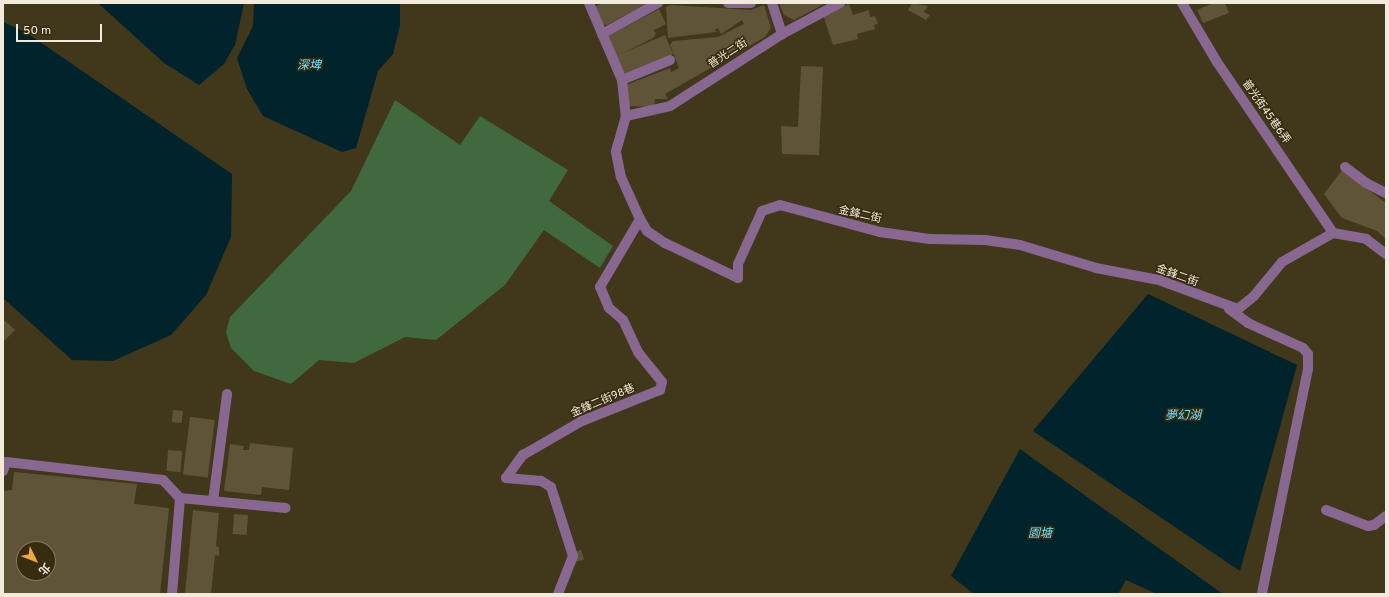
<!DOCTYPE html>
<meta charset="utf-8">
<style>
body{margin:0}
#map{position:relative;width:1389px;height:597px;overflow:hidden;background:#41371a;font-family:Overpass,"Noto Sans TC",sans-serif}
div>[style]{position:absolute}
.green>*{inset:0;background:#416940}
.water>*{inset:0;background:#01232c}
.building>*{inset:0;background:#5f5437;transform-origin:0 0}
.minor>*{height:10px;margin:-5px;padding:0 5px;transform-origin:5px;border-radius:5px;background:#886791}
span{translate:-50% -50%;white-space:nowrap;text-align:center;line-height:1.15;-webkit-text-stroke:3px #372c10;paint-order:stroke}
.street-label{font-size:11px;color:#f2ebdb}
.water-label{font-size:12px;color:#70dcfd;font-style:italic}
.frame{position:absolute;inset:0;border:4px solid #f2ebdb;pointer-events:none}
.north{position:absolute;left:16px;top:541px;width:40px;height:40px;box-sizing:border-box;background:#372c10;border:1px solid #827861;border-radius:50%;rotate:133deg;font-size:11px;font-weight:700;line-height:16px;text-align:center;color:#f2ebdb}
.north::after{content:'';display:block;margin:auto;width:14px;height:18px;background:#f1a63f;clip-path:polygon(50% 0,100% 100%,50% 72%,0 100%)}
.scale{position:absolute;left:16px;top:24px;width:86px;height:18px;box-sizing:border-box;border:2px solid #f2ebdb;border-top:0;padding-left:5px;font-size:12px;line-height:14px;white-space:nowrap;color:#f2ebdb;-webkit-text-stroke:3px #372c10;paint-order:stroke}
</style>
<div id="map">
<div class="green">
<div style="clip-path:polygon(395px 100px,460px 145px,480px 116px,568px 170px,549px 201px,613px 246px,600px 268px,544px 230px,505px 285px,436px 340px,405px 337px,354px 363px,319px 360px,291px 384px,254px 371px,231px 348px,226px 332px,230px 317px,351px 191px)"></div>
</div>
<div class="water">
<div style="clip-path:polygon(98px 3px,244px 3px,235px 45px,224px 64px,199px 85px,164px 63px)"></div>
<div style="clip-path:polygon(254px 3px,400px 3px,400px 25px,393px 54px,378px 71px,356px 148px,342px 152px,263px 116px,247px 89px,237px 58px,253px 26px)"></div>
<div style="clip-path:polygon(3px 22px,27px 33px,232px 174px,231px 237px,206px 295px,171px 335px,113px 361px,72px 360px,3px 298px)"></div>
<div style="clip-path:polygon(1148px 294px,1297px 365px,1240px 571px,1033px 431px)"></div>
<div style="clip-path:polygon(1020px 449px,1223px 594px,1157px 594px,1126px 580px,1118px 594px,974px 594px,951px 576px)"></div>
</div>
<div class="building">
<div style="clip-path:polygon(602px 3px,648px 3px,607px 25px,601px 24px,593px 8px)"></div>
<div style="clip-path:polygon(779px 3px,826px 3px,794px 20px,784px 15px)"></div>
<div style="clip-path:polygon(912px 3px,928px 6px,924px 12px,930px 15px,926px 20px,908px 10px)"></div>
<div style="clip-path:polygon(1213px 3px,1225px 3px,1229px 13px,1203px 23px,1197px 10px)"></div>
<div style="clip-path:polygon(849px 4px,853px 15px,869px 10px,870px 17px,875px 16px,878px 24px,874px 25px,875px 29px,857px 34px,858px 39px,833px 45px,823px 15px)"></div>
<div style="clip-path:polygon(671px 5px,751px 10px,764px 5px,771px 28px,765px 37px,665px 94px,668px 99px,655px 99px,654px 107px,625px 106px,626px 85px,670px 68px,671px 72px,679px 68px,670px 45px,673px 41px,718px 37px,744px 24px,742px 20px,721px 34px,718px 28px,715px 30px,716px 32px,668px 38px,666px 7px)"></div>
<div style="clip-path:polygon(659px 9px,666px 24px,654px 30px,656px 34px,653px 38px,615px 57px,608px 36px)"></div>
<div style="left:665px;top:35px;width:21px;height:55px;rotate:67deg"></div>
<div style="clip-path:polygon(801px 66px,823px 67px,819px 155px,782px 154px,781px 126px,798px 127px)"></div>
<div style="clip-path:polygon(1342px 170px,1386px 203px,1386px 239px,1377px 231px,1342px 218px,1324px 194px)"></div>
<div style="clip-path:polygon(3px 319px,15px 330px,4px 341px,3px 339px)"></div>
<div style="left:173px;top:410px;width:10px;height:12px;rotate:6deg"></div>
<div style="left:190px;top:417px;width:25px;height:58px;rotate:7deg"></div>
<div style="clip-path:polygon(250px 443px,293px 448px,289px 490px,262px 487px,261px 495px,224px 491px,230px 444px,244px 446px,243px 450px,249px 450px)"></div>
<div style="left:168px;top:450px;width:14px;height:21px;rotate:4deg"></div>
<div style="clip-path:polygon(evenodd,14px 472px,137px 484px,134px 504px,169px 508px,160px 594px,3px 594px,3px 491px,12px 490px,14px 472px,24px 549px,48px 549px,48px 573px,24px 573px,24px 549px)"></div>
<div style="clip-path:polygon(193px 510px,219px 513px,216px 546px,219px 547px,219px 556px,215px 555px,211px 594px,185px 594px)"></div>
<div style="left:234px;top:514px;width:14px;height:20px;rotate:4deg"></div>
<div style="left:581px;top:550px;width:10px;height:9px;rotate:73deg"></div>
</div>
<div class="minor">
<div style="left:589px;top:3px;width:84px;rotate:66.8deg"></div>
<div style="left:622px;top:80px;width:36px;rotate:84deg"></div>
<div style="left:626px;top:116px;width:37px;rotate:106deg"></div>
<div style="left:616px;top:152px;width:25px;rotate:79deg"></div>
<div style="left:621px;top:177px;width:46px;rotate:65.7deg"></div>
<div style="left:640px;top:219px;width:14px;rotate:60deg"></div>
<div style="left:647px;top:231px;width:22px;rotate:34deg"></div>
<div style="left:665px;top:243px;width:81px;rotate:25.6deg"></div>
<div style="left:738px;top:278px;width:14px;rotate:-90deg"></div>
<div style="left:738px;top:264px;width:58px;rotate:-65.6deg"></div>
<div style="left:762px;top:211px;width:19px;rotate:-18deg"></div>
<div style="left:780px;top:205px;width:104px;rotate:15.1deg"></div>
<div style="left:880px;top:232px;width:50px;rotate:8deg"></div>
<div style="left:930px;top:239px;width:55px;rotate:1deg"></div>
<div style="left:985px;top:240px;width:35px;rotate:8deg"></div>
<div style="left:1020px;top:245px;width:79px;rotate:16.8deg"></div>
<div style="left:1096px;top:268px;width:64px;rotate:10.8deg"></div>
<div style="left:1159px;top:280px;width:84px;rotate:20.2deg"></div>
<div style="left:1238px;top:309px;width:21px;rotate:-39deg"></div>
<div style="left:1254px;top:296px;width:44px;rotate:-50.5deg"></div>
<div style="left:1282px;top:262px;width:59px;rotate:-29.6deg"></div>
<div style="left:728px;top:3px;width:23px"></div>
<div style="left:772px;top:3px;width:33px;rotate:72deg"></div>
<div style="left:1182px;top:3px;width:69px;rotate:59.3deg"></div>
<div style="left:1217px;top:62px;width:207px;rotate:55.8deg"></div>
<div style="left:602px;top:34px;width:64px;rotate:-29deg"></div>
<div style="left:622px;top:80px;width:52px;rotate:-22.6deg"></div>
<div style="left:626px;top:116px;width:45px;rotate:-12.8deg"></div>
<div style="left:670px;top:106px;width:133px;rotate:-32.7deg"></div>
<div style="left:782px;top:34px;width:66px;rotate:-28.1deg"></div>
<div style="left:1345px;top:167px;width:26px;rotate:37deg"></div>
<div style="left:1366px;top:183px;width:22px;rotate:27deg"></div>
<div style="left:1333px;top:233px;width:34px;rotate:10deg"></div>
<div style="left:1366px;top:239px;width:25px;rotate:37deg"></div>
<div style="left:1229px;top:309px;width:24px;rotate:36deg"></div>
<div style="left:1248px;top:323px;width:60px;rotate:24.4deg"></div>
<div style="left:1303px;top:348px;width:8px;rotate:50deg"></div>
<div style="left:1308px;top:354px;width:15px;rotate:90deg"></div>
<div style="left:1308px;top:369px;width:230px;rotate:101.6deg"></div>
<div style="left:3px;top:471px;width:9px;rotate:-72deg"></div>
<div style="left:6px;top:462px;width:158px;rotate:6.5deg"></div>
<div style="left:163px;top:480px;width:25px;rotate:47deg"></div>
<div style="left:180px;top:498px;width:106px;rotate:5.4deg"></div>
<div style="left:213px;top:501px;width:108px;rotate:-82.5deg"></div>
<div style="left:1326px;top:510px;width:45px;rotate:20.9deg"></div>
<div style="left:1368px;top:526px;width:6px;rotate:-9deg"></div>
<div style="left:1374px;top:525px;width:15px;rotate:-37deg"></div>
<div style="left:172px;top:594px;width:96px;rotate:-85.2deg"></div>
<div style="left:558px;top:594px;width:41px;rotate:-68.5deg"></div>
<div style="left:573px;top:556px;width:72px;rotate:-107.7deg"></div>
<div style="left:551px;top:487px;width:12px;rotate:-149deg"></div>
<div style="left:541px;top:481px;width:35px;rotate:-175deg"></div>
<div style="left:506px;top:478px;width:29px;rotate:-54deg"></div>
<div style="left:523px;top:455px;width:68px;rotate:-30deg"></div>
<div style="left:582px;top:421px;width:84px;rotate:-21.7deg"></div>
<div style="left:660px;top:390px;width:8px;rotate:-76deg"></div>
<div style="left:662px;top:382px;width:38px;rotate:-129deg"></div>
<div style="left:638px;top:352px;width:35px;rotate:-115deg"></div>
<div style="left:623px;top:320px;width:18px;rotate:-139deg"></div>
<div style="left:609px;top:308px;width:23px;rotate:-113deg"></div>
<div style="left:600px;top:287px;width:79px;rotate:-59.5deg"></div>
</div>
<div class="street-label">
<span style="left:728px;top:54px;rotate:-33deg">普光二街</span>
<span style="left:1266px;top:112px;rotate:55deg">普光街45巷6弄</span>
<span style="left:860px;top:215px;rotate:13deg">金鋒二街</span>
<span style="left:1177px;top:276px;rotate:20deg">金鋒二街</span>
<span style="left:603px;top:401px;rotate:-23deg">金鋒二街98巷</span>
</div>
<div class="water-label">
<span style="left:309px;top:67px">深埤</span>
<span style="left:1183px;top:417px">夢幻湖</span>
<span style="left:1040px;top:535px">園塘</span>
</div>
<div class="frame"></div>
<div class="north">北</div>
<div class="scale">50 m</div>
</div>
